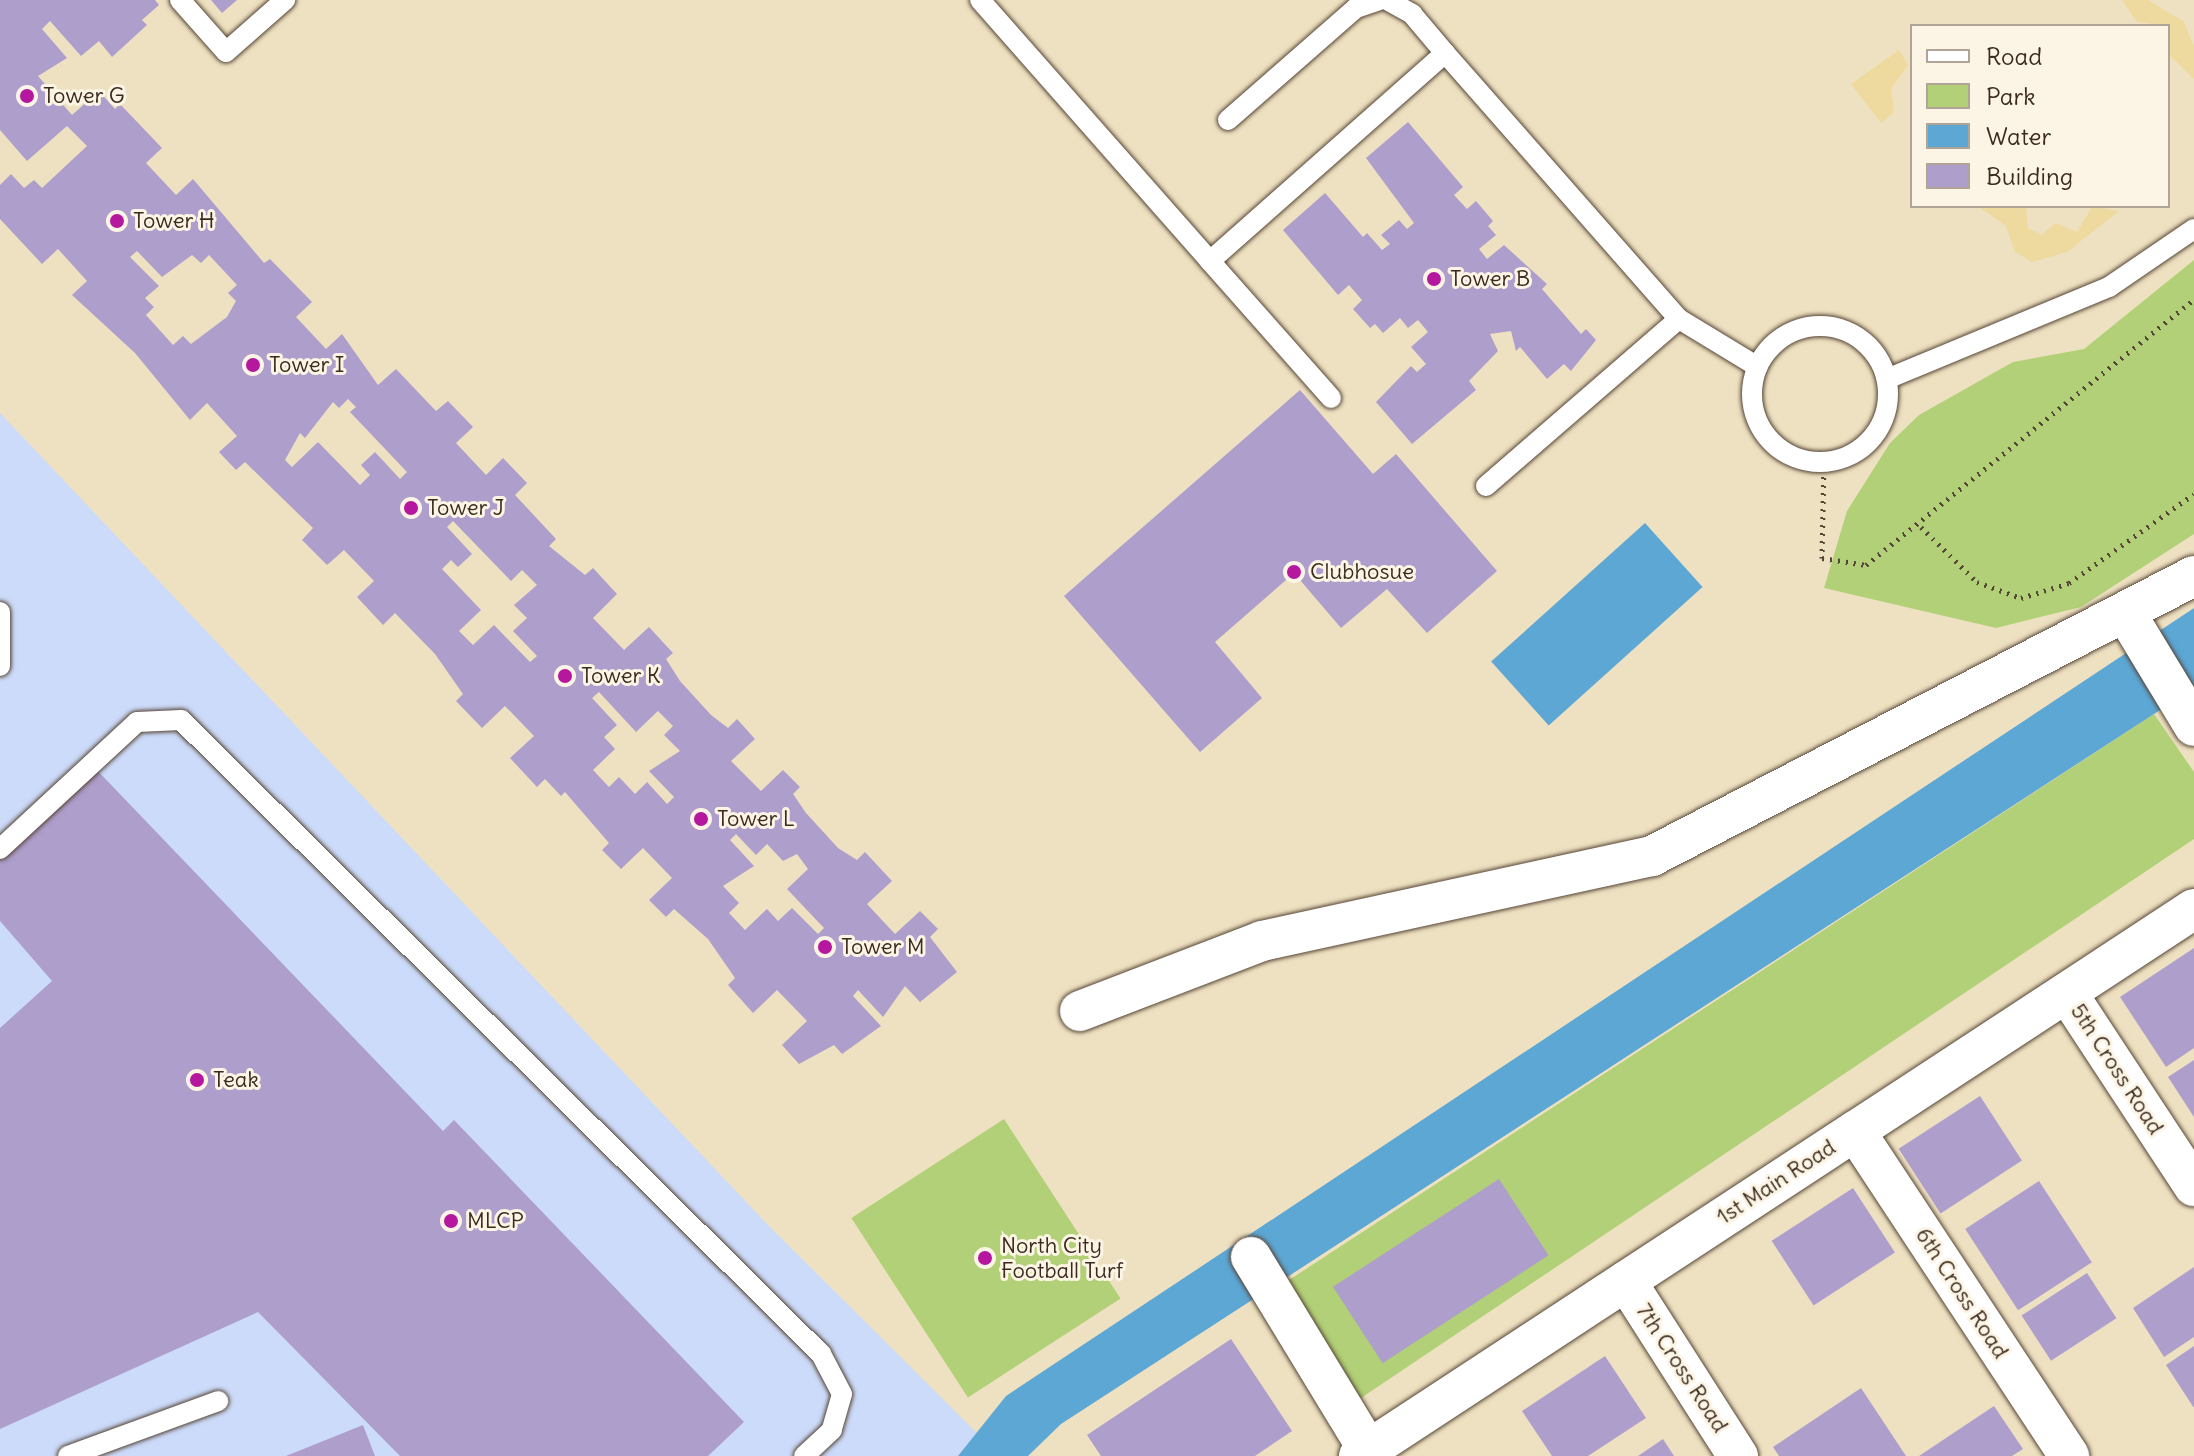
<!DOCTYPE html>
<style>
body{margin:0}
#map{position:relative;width:2194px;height:1456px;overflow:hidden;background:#eee1c1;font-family:Delius,sans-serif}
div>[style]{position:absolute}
.built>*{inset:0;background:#ccdbfa}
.green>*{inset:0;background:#b2d077;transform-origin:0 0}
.sand>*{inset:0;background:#eeda9e}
.water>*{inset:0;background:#5da7d5;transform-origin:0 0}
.building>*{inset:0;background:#ae9ecc;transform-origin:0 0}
.path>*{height:5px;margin-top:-2.5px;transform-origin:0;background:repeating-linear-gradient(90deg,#564536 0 2px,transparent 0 8px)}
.roads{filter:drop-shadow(0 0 2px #564536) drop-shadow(0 0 2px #564536)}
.lane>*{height:20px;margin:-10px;padding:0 10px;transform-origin:10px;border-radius:10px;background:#fff}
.lane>.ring{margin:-10px;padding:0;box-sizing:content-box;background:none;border:20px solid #fff;border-radius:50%}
.street>*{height:40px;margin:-20px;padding:0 20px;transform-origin:20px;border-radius:20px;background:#fff}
.dots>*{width:22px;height:22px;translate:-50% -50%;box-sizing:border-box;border:4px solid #fcf5e5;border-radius:50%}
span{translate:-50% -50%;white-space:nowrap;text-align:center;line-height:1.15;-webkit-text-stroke:6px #fcf5e5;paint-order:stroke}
.poi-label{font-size:22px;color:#3b2a1e}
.left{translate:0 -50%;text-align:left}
.street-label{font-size:22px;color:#3b2a1e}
.legend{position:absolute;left:1910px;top:24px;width:260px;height:184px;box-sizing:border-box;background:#fcf5e5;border:2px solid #afa495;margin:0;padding:10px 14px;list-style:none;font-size:24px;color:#3b2a1e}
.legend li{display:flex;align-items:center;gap:16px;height:40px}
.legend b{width:40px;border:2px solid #afa495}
</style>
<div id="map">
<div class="built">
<div style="clip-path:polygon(0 413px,767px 1224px,1000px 1456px,0 1456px)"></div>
</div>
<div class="green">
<div style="clip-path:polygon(2194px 260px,2194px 534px,2081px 607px,1996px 628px,1824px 588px,1847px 511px,1890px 443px,1919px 415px,2013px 362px,2084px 349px)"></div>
<div style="clip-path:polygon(2154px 714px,2194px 772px,2194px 839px,1358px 1400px,1283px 1284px)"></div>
<div style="left:1004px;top:1119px;width:214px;height:182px;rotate:57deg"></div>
</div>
<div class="sand">
<div style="clip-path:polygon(2122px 0,2148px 0,2183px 21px,2194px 46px,2194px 79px,2168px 54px,2168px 26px,2137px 22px)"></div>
<div style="clip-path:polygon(1899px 50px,1908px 65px,1891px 89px,1894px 112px,1881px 123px,1851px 84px)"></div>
<div style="clip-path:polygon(2026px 206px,2028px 228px,2042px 235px,2055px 223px,2077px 232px,2092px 207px,2119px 211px,2067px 252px,2032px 262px,2015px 252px,2006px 226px,1979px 207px)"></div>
</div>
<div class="water">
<div style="left:1645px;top:523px;width:86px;height:207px;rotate:48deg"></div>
<div style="clip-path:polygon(2194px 608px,2194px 688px,1061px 1424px,1028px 1456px,958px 1456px,1006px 1396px)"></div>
</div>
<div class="building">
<div style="clip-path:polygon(evenodd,0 0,155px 0,159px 5px,142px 20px,147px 25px,112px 57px,99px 41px,81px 56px,50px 21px,42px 29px,67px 58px,38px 76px,72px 115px,99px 91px,115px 109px,120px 104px,162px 148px,146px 163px,176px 195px,193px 179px,264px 263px,270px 259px,312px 302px,296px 317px,326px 349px,342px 334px,378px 385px,396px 369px,436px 411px,448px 401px,473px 427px,456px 443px,486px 475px,503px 458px,527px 483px,515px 495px,556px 539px,549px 546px,585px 575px,593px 568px,617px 594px,593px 618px,624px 650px,649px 627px,673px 653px,666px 659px,680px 681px,711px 715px,728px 728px,737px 719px,755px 739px,731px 761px,761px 791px,783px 770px,800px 787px,793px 794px,806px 813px,838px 848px,857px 860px,865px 852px,892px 881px,867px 904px,895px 934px,920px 911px,938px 929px,930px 937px,957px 972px,920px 1002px,905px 986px,883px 1017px,858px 990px,853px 996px,881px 1026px,842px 1054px,834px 1045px,799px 1064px,782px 1045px,807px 1021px,777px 990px,753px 1013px,728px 985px,735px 978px,708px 939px,674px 909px,666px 917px,649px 900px,672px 878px,643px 848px,621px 869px,602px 850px,609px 843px,565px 792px,561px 796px,545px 779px,537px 787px,510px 758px,534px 736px,505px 706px,482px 728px,456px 701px,463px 694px,435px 654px,395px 613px,383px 625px,357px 597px,374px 581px,344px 550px,327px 565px,302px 540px,313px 528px,245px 462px,236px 470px,219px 452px,237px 436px,207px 403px,190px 420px,135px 353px,72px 295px,87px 281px,58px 249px,42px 264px,0 219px,0 185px,11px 174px,24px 188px,34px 180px,42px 188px,87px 146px,67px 126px,27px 161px,0 130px,0 0,137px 251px,162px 277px,192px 255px,201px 263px,209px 255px,237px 285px,228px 293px,236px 301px,227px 317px,191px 344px,183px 336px,173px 345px,146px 315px,154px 307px,145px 298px,159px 286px,130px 257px,137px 251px,0 0,348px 399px,356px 407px,350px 412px,407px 472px,400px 479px,375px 452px,361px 465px,370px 475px,360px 485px,318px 442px,292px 467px,285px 460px,300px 433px,305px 438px,333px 402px,339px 408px,348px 399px,0 0,453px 521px,511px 581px,522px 570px,537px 585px,514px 605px,527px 618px,513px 631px,537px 656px,530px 662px,494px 625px,473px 645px,459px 631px,481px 610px,442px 569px,451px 560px,458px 567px,472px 554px,447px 527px,453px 521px,0 0,599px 692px,636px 732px,658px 711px,673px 726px,664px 735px,680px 751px,649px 771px,674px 797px,667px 804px,647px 782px,635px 794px,619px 777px,609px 787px,593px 770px,615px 749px,604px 737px,617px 725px,592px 698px,599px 692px,0 0,736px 834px,756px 855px,767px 844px,783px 861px,797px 854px,808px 869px,787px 889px,824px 928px,818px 934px,792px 908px,778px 921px,767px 909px,745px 930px,729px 913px,739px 903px,723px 886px,754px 866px,730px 840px,736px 834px)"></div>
<div style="clip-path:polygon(211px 0,237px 0,222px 13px)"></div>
<div style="clip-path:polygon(1408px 122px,1463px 187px,1454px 195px,1467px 209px,1476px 201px,1493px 221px,1488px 226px,1496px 235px,1479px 249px,1487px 259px,1504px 245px,1547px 284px,1542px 289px,1581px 334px,1586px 329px,1596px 340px,1571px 371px,1564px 364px,1547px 379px,1520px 347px,1516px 351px,1511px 331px,1490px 334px,1498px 351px,1469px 381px,1476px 390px,1412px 444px,1376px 402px,1411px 366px,1417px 372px,1426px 364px,1411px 347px,1428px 332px,1418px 320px,1408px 328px,1400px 318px,1383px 333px,1375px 324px,1370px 328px,1353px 309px,1362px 300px,1349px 285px,1338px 295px,1283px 230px,1325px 193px,1363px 237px,1367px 233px,1382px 250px,1390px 244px,1381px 235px,1399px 220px,1407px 229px,1414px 223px,1366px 158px)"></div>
<div style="clip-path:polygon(1300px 390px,1373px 474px,1396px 454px,1497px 571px,1427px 633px,1387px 589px,1341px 628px,1294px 573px,1215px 642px,1262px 698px,1200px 752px,1064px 596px)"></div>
<div style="clip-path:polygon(94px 767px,443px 1131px,454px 1120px,744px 1422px,708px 1456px,400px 1456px,258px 1312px,0 1429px,0 1028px,52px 981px,0 921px,0 852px)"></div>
<div style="clip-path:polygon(2194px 948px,2194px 1048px,2166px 1067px,2120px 997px)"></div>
<div style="clip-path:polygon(2194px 1060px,2194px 1117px,2168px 1077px)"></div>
<div style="left:1980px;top:1096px;width:77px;height:97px;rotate:57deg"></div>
<div style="left:1499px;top:1179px;width:91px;height:198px;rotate:57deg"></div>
<div style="left:2039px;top:1181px;width:97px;height:88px;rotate:57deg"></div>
<div style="left:1853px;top:1188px;width:77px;height:97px;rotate:57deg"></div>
<div style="clip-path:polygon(2194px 1267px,2194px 1337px,2164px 1357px,2133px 1308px)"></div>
<div style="left:2087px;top:1273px;width:54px;height:78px;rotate:57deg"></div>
<div style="clip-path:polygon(1231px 1339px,1292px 1431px,1255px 1456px,1101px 1456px,1087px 1435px)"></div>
<div style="clip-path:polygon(2194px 1346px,2194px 1408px,2166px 1365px)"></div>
<div style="clip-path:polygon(1605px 1356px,1646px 1418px,1588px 1456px,1552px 1456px,1522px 1411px)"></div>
<div style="clip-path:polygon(1861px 1388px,1906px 1456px,1779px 1456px,1773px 1447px)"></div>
<div style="clip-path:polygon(1994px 1406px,2023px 1449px,2012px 1456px,1919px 1456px)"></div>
<div style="clip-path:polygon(363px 1425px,375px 1456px,286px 1456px)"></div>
<div style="clip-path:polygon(1663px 1439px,1674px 1456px,1638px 1456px)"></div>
</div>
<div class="path">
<div style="left:1824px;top:461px;width:97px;rotate:91.2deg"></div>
<div style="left:1822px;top:558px;width:45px;rotate:9deg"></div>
<div style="left:1866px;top:565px;width:422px;rotate:-39deg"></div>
<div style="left:1921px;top:527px;width:78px;rotate:44.5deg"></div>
<div style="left:1977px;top:582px;width:47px;rotate:20deg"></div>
<div style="left:2021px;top:598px;width:50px;rotate:-17.4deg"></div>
<div style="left:2069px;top:583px;width:153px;rotate:-35.5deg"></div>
</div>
<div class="roads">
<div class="lane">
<div style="left:180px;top:0;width:69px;rotate:48.5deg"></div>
<div style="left:226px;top:52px;width:79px;rotate:-41.4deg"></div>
<div style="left:980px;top:0;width:348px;rotate:48.6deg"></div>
<div style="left:1387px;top:0;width:29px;rotate:29deg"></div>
<div style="left:1412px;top:14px;width:51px;rotate:49.8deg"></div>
<div style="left:1228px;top:120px;width:170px;rotate:-41.2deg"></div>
<div style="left:1356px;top:8px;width:24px;rotate:-19deg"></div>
<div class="ring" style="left:1752px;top:326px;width:116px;height:116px"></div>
<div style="left:1887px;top:379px;width:240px;rotate:-22.5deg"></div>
<div style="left:2109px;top:287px;width:103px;rotate:-34.3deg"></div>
<div style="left:1331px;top:398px;width:183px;rotate:-131.5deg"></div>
<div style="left:1210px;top:261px;width:314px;rotate:-41.5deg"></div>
<div style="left:1445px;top:53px;width:354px;rotate:48.7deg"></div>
<div style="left:1679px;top:319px;width:92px;rotate:31.3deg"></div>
<div style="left:1486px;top:486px;width:255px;rotate:-40.9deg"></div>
<div style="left:0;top:612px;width:54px;rotate:90deg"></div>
<div style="left:0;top:849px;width:187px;rotate:-42.8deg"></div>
<div style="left:137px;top:722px;width:44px;rotate:-2.6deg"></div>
<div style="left:181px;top:720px;width:901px;rotate:44.73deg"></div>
<div style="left:821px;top:1354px;width:45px;rotate:62.3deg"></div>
<div style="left:842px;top:1394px;width:37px;rotate:106deg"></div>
<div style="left:832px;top:1430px;width:38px;rotate:137deg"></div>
<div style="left:68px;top:1456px;width:160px;rotate:-20.1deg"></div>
</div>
<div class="street">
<div style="left:2125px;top:612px;width:133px;rotate:58.8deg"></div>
<div style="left:2067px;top:993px;width:231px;rotate:56.7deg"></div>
<div style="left:1080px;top:1011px;width:195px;rotate:-21deg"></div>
<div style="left:1262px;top:941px;width:399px;rotate:-12.3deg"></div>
<div style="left:1652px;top:856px;width:610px;rotate:-27.32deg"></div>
<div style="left:1855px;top:1131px;width:389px;rotate:56.6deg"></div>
<div style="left:1251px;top:1257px;width:233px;rotate:58.7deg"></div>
<div style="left:1626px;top:1281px;width:208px;rotate:57.4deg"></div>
<div style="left:1359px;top:1456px;width:998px;rotate:-33.23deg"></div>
</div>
</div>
<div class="dots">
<div style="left:27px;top:96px;background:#b5179e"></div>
<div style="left:117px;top:221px;background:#b5179e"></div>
<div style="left:1434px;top:279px;background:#b5179e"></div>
<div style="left:253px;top:365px;background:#b5179e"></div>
<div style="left:411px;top:508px;background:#b5179e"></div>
<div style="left:1294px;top:572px;background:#b5179e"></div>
<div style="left:565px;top:676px;background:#b5179e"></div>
<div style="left:701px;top:819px;background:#b5179e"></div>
<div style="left:825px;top:947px;background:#b5179e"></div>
<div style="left:197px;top:1080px;background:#b5179e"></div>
<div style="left:451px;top:1221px;background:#b5179e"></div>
<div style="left:985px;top:1258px;background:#b5179e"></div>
</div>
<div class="poi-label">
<span class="left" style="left:43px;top:96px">Tower G</span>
<span class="left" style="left:133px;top:221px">Tower H</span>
<span class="left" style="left:1450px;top:279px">Tower B</span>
<span class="left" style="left:269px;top:365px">Tower I</span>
<span class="left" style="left:427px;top:508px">Tower J</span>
<span class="left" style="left:1310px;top:572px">Clubhosue</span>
<span class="left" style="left:581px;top:676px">Tower K</span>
<span class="left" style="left:717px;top:819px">Tower L</span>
<span class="left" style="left:841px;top:947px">Tower M</span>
<span class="left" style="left:213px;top:1080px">Teak</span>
<span class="left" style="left:467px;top:1221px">MLCP</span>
<span class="left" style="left:1001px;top:1258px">North City<br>Football Turf</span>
</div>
<div class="street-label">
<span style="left:2117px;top:1069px;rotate:57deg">5th Cross Road</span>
<span style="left:1776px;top:1182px;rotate:-33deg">1st Main Road</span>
<span style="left:1962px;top:1293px;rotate:57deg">6th Cross Road</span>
<span style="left:1682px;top:1368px;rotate:57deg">7th Cross Road</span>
</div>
<ul class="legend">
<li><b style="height:10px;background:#fff"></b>Road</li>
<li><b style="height:22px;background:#b2d077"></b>Park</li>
<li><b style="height:22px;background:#5da7d5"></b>Water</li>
<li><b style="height:22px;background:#ae9ecc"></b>Building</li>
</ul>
</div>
